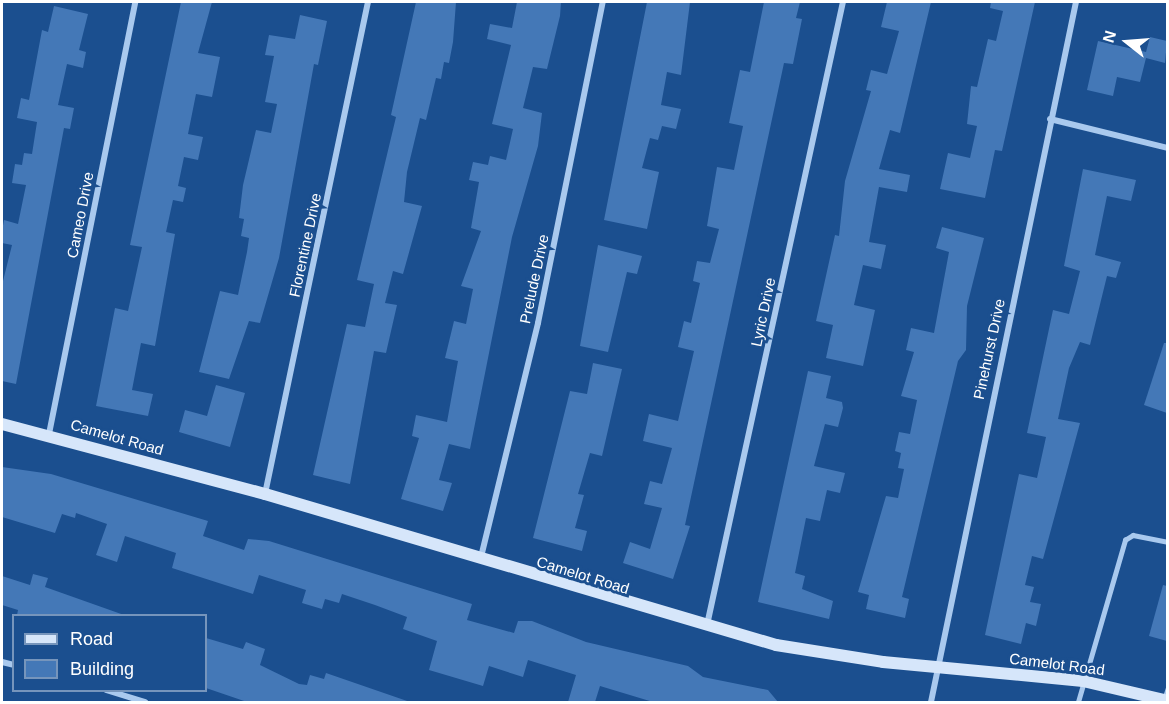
<!DOCTYPE html>
<style>
body{margin:0}
#map{position:relative;width:1169px;height:704px;overflow:hidden;background:#1b4f8f;font-family:Helvetica,sans-serif}
div>[style]{position:absolute}
.building>*{inset:0;background:#4478b7}
.lane>*{height:4.5px;margin:-2.25px;padding:0 2.25px;transform-origin:2.25px;border-radius:2.25px;background:#a9c9ee}
.street>*{height:6px;margin:-3px;padding:0 3px;transform-origin:3px;border-radius:3px;background:#a9c9ee}
.secondary>*{height:12px;margin:-6px;padding:0 6px;transform-origin:6px;border-radius:6px;background:#d6e6fa}
span{translate:-50% -50%;white-space:nowrap;text-align:center;line-height:1.15;-webkit-text-stroke:6px #1b4f8f;paint-order:stroke}
.street-label{font-size:15px;color:#fff}
.frame{position:absolute;inset:0;border:3px solid #fff;pointer-events:none}
.legend{position:absolute;left:12px;top:614px;width:195px;height:78px;box-sizing:border-box;background:#1b4f8f;border:2px solid #7695bc;margin:0;padding:8px 10px;list-style:none;font-size:18px;color:#fff}
.legend li{display:flex;align-items:center;gap:12px;height:30px}
.legend b{width:30px;border:2px solid #7695bc}
.north{position:absolute;left:1097px;top:12px;width:60px;height:60px;-webkit-text-stroke:4px #1b4f8f;paint-order:stroke;rotate:287deg;font-size:16px;font-weight:700;line-height:24px;text-align:center;color:#fff}
.north::after{content:'';display:block;margin:auto;width:21px;height:27px;background:#fff;clip-path:polygon(50% 0,100% 100%,50% 72%,0 100%)}
</style>
<div id="map">
<div class="building">
<div style="clip-path:polygon(181px 2px,212px 2px,198px 53px,220px 57px,212px 97px,196px 94px,188px 134px,203px 137px,198px 160px,184px 157px,178px 186px,186px 188px,183px 202px,173px 200px,166px 232px,175px 234px,155px 346px,141px 343px,132px 390px,153px 394px,148px 416px,96px 406px,115px 308px,128px 311px,142px 247px,130px 245px)"></div>
<div style="clip-path:polygon(416px 2px,456px 2px,453px 42px,449px 63px,444px 62px,441px 79px,436px 78px,426px 120px,420px 118px,407px 172px,404px 202px,422px 206px,403px 274px,393px 271px,385px 303px,397px 305px,386px 353px,374px 351px,350px 484px,313px 475px,347px 324px,365px 327px,374px 284px,357px 280px,396px 117px,391px 115px)"></div>
<div style="clip-path:polygon(517px 2px,561px 2px,560px 16px,547px 69px,533px 67px,523px 108px,542px 113px,538px 146px,512px 237px,470px 449px,449px 444px,439px 480px,452px 483px,443px 511px,401px 499px,419px 438px,412px 436px,416px 415px,447px 422px,458px 361px,445px 358px,454px 321px,466px 324px,473px 289px,461px 286px,481px 231px,471px 228px,479px 182px,469px 180px,473px 162px,488px 165px,490px 156px,506px 160px,513px 129px,492px 124px,511px 45px,487px 39px,490px 24px,512px 28px)"></div>
<div style="clip-path:polygon(647px 2px,690px 2px,681px 75px,667px 72px,661px 105px,681px 109px,676px 129px,662px 126px,658px 140px,650px 138px,642px 168px,659px 172px,647px 229px,604px 220px)"></div>
<div style="clip-path:polygon(764px 2px,800px 2px,796px 18px,802px 19px,793px 64px,784px 63px,685px 525px,690px 526px,673px 579px,623px 563px,630px 542px,650px 549px,662px 508px,644px 504px,650px 481px,662px 484px,672px 448px,643px 441px,649px 414px,678px 421px,694px 351px,678px 347px,684px 321px,691px 323px,700px 283px,693px 281px,697px 261px,710px 263px,719px 229px,707px 226px,717px 167px,734px 170px,743px 126px,729px 123px,740px 70px,750px 72px)"></div>
<div style="clip-path:polygon(887px 2px,931px 2px,900px 133px,890px 130px,879px 169px,910px 175px,907px 192px,879px 187px,869px 242px,886px 245px,881px 269px,863px 265px,854px 305px,875px 310px,863px 366px,826px 358px,833px 325px,816px 321px,835px 235px,839px 236px,845px 181px,871px 91px,866px 90px,871px 70px,887px 74px,899px 31px,881px 27px)"></div>
<div style="clip-path:polygon(991px 2px,1035px 2px,1002px 151px,995px 150px,985px 198px,940px 189px,948px 153px,970px 158px,977px 126px,967px 124px,971px 86px,977px 87px,988px 39px,996px 41px,1003px 11px,990px 8px)"></div>
<div style="clip-path:polygon(54px 6px,88px 14px,79px 50px,86px 52px,83px 68px,67px 64px,58px 105px,74px 108px,70px 129px,64px 128px,16px 384px,2px 381px,2px 285px,12px 245px,2px 243px,2px 231px,4px 220px,18px 224px,26px 185px,12px 183px,15px 164px,22px 165px,24px 153px,32px 154px,37px 122px,17px 118px,21px 98px,29px 100px,42px 30px,48px 32px)"></div>
<div style="clip-path:polygon(300px 15px,327px 21px,318px 65px,314px 64px,279px 258px,260px 323px,249px 321px,229px 379px,199px 372px,220px 291px,238px 295px,247px 252px,249px 238px,241px 236px,244px 219px,239px 218px,243px 185px,256px 130px,271px 133px,277px 104px,265px 102px,274px 56px,265px 55px,269px 35px,295px 39px)"></div>
<div style="clip-path:polygon(1150px 37px,1167px 41px,1165px 63px,1146px 58px,1140px 82px,1117px 77px,1113px 96px,1087px 90px,1098px 41px,1146px 52px)"></div>
<div style="clip-path:polygon(1083px 169px,1136px 180px,1131px 201px,1107px 196px,1095px 255px,1121px 262px,1116px 278px,1107px 276px,1090px 345px,1080px 342px,1069px 368px,1058px 419px,1080px 423px,1043px 559px,1032px 556px,1025px 585px,1034px 587px,1030px 602px,1041px 604px,1036px 626px,1026px 623px,1021px 644px,985px 635px,1019px 474px,1037px 478px,1046px 437px,1027px 433px,1053px 310px,1069px 314px,1080px 271px,1064px 266px)"></div>
<div style="clip-path:polygon(942px 227px,984px 238px,967px 306px,966px 350px,958px 361px,902px 597px,909px 599px,905px 618px,866px 609px,869px 595px,858px 592px,886px 496px,898px 498px,904px 469px,898px 468px,901px 453px,895px 451px,899px 432px,910px 434px,917px 400px,901px 396px,914px 352px,906px 350px,911px 328px,934px 333px,949px 252px,936px 248px)"></div>
<div style="clip-path:polygon(598px 245px,642px 256px,637px 274px,627px 272px,608px 352px,580px 346px)"></div>
<div style="clip-path:polygon(1164px 343px,1167px 343px,1167px 413px,1144px 405px)"></div>
<div style="clip-path:polygon(593px 363px,622px 369px,602px 456px,590px 453px,578px 494px,584px 495px,575px 528px,587px 531px,582px 551px,533px 538px,570px 391px,587px 394px)"></div>
<div style="clip-path:polygon(808px 371px,831px 376px,826px 398px,842px 402px,843px 408px,838px 427px,825px 424px,814px 466px,845px 473px,840px 493px,827px 490px,820px 521px,806px 518px,795px 573px,805px 576px,802px 589px,833px 601px,829px 619px,758px 602px)"></div>
<div style="clip-path:polygon(216px 385px,245px 393px,230px 447px,179px 432px,185px 410px,207px 416px)"></div>
<div style="clip-path:polygon(2px 467px,51px 474px,208px 521px,203px 536px,244px 550px,248px 539px,269px 541px,472px 604px,467px 620px,514px 633px,518px 621px,532px 621px,586px 642px,688px 666px,703px 677px,768px 690px,778px 702px,653px 702px,600px 686px,595px 702px,568px 702px,576px 675px,528px 660px,523px 677px,489px 666px,483px 686px,429px 670px,437px 641px,403px 629px,407px 617px,375px 605px,342px 594px,339px 603px,325px 599px,322px 609px,302px 603px,306px 590px,259px 575px,253px 594px,172px 568px,176px 553px,125px 536px,117px 562px,96px 555px,107px 524px,76px 513px,75px 518px,62px 514px,55px 533px,2px 517px)"></div>
<div style="clip-path:polygon(33px 574px,48px 578px,45px 587px,124px 615px,17px 615px,18px 610px,2px 605px,2px 576px,30px 585px)"></div>
<div style="clip-path:polygon(1163px 585px,1167px 586px,1167px 641px,1149px 636px)"></div>
<div style="clip-path:polygon(206px 638px,243px 649px,246px 642px,265px 649px,260px 665px,299px 684px,307px 685px,310px 675px,324px 679px,326px 673px,410px 702px,247px 702px,206px 688px)"></div>
</div>
<div class="lane">
<div style="left:1165px;top:697px;width:9px;rotate:-72deg"></div>
<div style="left:1078px;top:702px;width:169px;rotate:-73.8deg"></div>
<div style="left:1125px;top:540px;width:9px;rotate:-32deg"></div>
<div style="left:1133px;top:535px;width:36px;rotate:11deg"></div>
</div>
<div class="street">
<div style="left:1050px;top:119px;width:122px;rotate:13.8deg"></div>
<div style="left:49px;top:434px;width:440px;rotate:-78.7deg"></div>
<div style="left:265px;top:494px;width:503px;rotate:-78.18deg"></div>
<div style="left:481px;top:557px;width:241px;rotate:-76.3deg"></div>
<div style="left:538px;top:323px;width:328px;rotate:-78.6deg"></div>
<div style="left:707px;top:625px;width:638px;rotate:-77.69deg"></div>
<div style="left:2px;top:662px;width:12px;rotate:14deg"></div>
<div style="left:106px;top:690px;width:41px;rotate:17.1deg"></div>
<div style="left:931px;top:702px;width:715px;rotate:-78.3deg"></div>
</div>
<div class="secondary">
<div style="left:2px;top:424px;width:272px;rotate:14.9deg"></div>
<div style="left:265px;top:494px;width:533px;rotate:16.46deg"></div>
<div style="left:776px;top:645px;width:108px;rotate:9deg"></div>
<div style="left:883px;top:662px;width:201px;rotate:5.4deg"></div>
<div style="left:1083px;top:681px;width:87px;rotate:13.2deg"></div>
</div>
<div class="street-label">
<span style="left:80px;top:215px;rotate:-79deg">Cameo Drive</span>
<span style="left:305px;top:245px;rotate:-78deg">Florentine Drive</span>
<span style="left:534px;top:279px;rotate:-78deg">Prelude Drive</span>
<span style="left:763px;top:312px;rotate:-78deg">Lyric Drive</span>
<span style="left:989px;top:349px;rotate:-78deg">Pinehurst Drive</span>
<span style="left:117px;top:437px;rotate:16deg">Camelot Road</span>
<span style="left:583px;top:575px;rotate:17deg">Camelot Road</span>
<span style="left:1057px;top:664px;rotate:7deg">Camelot Road</span>
</div>
<div class="frame"></div>
<ul class="legend">
<li><b style="height:8px;background:#d6e6fa"></b>Road</li>
<li><b style="height:16px;background:#4478b7"></b>Building</li>
</ul>
<div class="north">N</div>
</div>
